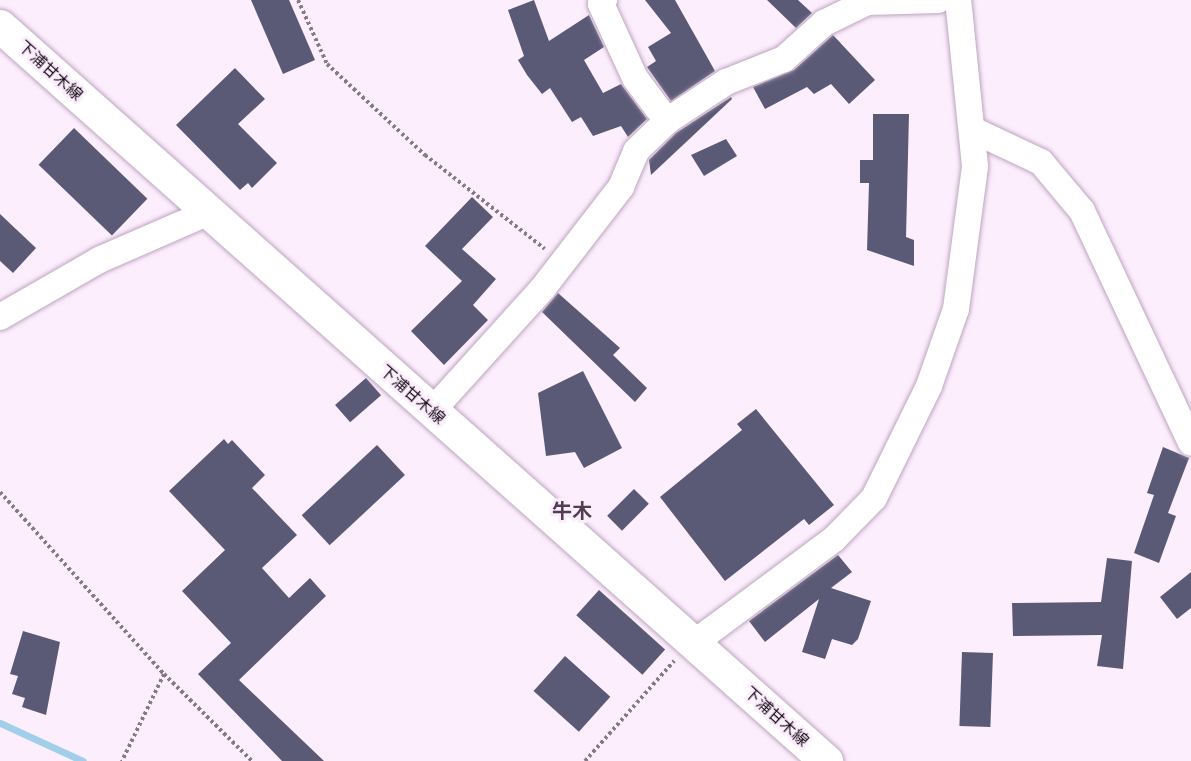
<!DOCTYPE html>
<meta charset="utf-8">
<style>
body{margin:0}
#map{position:relative;width:1191px;height:761px;overflow:hidden;background:#fdeefe;font-family:Rubik,"Noto Sans JP",sans-serif}
div>[style]{position:absolute}
.stream>*{height:7px;margin:-3.5px;padding:0 3.5px;transform-origin:3.5px;border-radius:3.5px;background:#a1cfea}
.building>*{inset:0;background:#5b5a76;transform-origin:0 0}
.path>*{height:4px;margin-top:-2px;transform-origin:0;background:repeating-linear-gradient(90deg,#867a87 0 3px,transparent 0 6px)}
.roads{filter:drop-shadow(0 0 2px #bda5bf) drop-shadow(0 0 2px #bda5bf)}
.minor>*{height:26px;margin:-13px;padding:0 13px;transform-origin:13px;border-radius:13px;background:#fff}
.secondary>*{height:33px;margin:-16.5px;padding:0 16.5px;transform-origin:16.5px;border-radius:16.5px;background:#fff}
span{translate:-50% -50%;white-space:nowrap;text-align:center;line-height:1.15;-webkit-text-stroke:6px #fdeefe;paint-order:stroke}
.street-label{font-size:16px;color:#170e17}
.quarter-label{font-size:20px;color:#523d53;font-weight:700}
</style>
<div id="map">
<div class="stream">
<div style="left:0;top:723px;width:91px;rotate:24.6deg"></div>
</div>
<div class="building">
<div style="clip-path:polygon(251px 0,289px 0,315px 60px,283px 74px)"></div>
<div style="clip-path:polygon(534px 0,549px 41px,589px 15px,604px 47px,584px 60px,603px 93px,621px 84px,647px 119px,628px 137px,621px 126px,593px 136px,581px 117px,572px 122px,550px 88px,542px 94px,527px 75px,518px 60px,524px 56px,508px 10px)"></div>
<div style="clip-path:polygon(645px 0,675px 0,715px 71px,671px 101px,647px 67px,656px 61px,648px 47px,671px 33px)"></div>
<div style="clip-path:polygon(767px 0,798px 0,812px 13px,796px 28px)"></div>
<div style="clip-path:polygon(833px 35px,875px 80px,849px 104px,831px 84px,814px 94px,807px 87px,765px 109px,753px 87px,794px 70px)"></div>
<div style="clip-path:polygon(235px 68px,265px 99px,238px 124px,277px 163px,252px 188px,248px 183px,240px 190px,176px 125px)"></div>
<div style="clip-path:polygon(731px 97px,732px 99px,651px 175px,649px 160px,676px 133px)"></div>
<div style="clip-path:polygon(873px 114px,909px 114px,906px 237px,914px 240px,914px 266px,867px 250px,869px 183px,860px 183px,860px 160px,873px 160px)"></div>
<div style="left:74px;top:128px;width:102px;height:51px;rotate:44deg"></div>
<div style="clip-path:polygon(726px 139px,737px 156px,704px 176px,691px 155px)"></div>
<div style="clip-path:polygon(472px 197px,493px 217px,462px 249px,496px 279px,473px 305px,488px 320px,444px 365px,411px 331px,462px 281px,425px 246px)"></div>
<div style="clip-path:polygon(0 214px,36px 248px,13px 273px,0 261px)"></div>
<div style="clip-path:polygon(558px 293px,620px 348px,613px 355px,647px 388px,635px 402px,542px 312px)"></div>
<div style="clip-path:polygon(583px 371px,622px 448px,584px 468px,575px 452px,546px 456px,538px 393px)"></div>
<div style="left:366px;top:378px;width:23px;height:41px;rotate:49deg"></div>
<div style="clip-path:polygon(756px 409px,834px 505px,809px 525px,804px 519px,725px 581px,660px 497px,742px 430px,737px 424px)"></div>
<div style="clip-path:polygon(224px 439px,228px 444px,232px 440px,265px 475px,252px 488px,297px 535px,262px 568px,289px 598px,310px 578px,326px 596px,239px 680px,324px 761px,282px 761px,198px 674px,231px 643px,182px 591px,225px 550px,169px 491px)"></div>
<div style="left:377px;top:445px;width:41px;height:103px;rotate:47deg"></div>
<div style="clip-path:polygon(1163px 447px,1189px 458px,1168px 513px,1176px 516px,1159px 563px,1134px 553px,1154px 495px,1147px 493px)"></div>
<div style="left:634px;top:489px;width:21px;height:38px;rotate:45deg"></div>
<div style="clip-path:polygon(838px 555px,852px 572px,831px 588px,871px 601px,858px 639px,852px 645px,832px 639px,825px 659px,802px 652px,819px 599px,765px 642px,749px 621px)"></div>
<div style="clip-path:polygon(1107px 558px,1132px 561px,1123px 669px,1097px 666px,1102px 635px,1013px 636px,1012px 603px,1101px 602px)"></div>
<div style="clip-path:polygon(1191px 572px,1191px 608px,1177px 619px,1160px 597px)"></div>
<div style="left:599px;top:590px;width:89px;height:34px;rotate:42deg"></div>
<div style="clip-path:polygon(23px 631px,60px 642px,46px 715px,22px 707px,25px 698px,12px 694px,18px 676px,10px 674px)"></div>
<div style="left:962px;top:652px;width:31px;height:74px;rotate:2deg"></div>
<div style="left:565px;top:656px;width:61px;height:47px;rotate:42deg"></div>
</div>
<div class="path">
<div style="left:298px;top:0;width:70px;rotate:65.6deg"></div>
<div style="left:327px;top:64px;width:134px;rotate:42.9deg"></div>
<div style="left:425px;top:155px;width:152px;rotate:38.1deg"></div>
<div style="left:0;top:492px;width:245px;rotate:48deg"></div>
<div style="left:164px;top:674px;width:97px;rotate:115.8deg"></div>
<div style="left:164px;top:674px;width:124px;rotate:44.7deg"></div>
<div style="left:585px;top:761px;width:134px;rotate:-48.3deg"></div>
</div>
<div class="roads">
<div class="minor">
<div style="left:604px;top:0;width:5px;rotate:127deg"></div>
<div style="left:601px;top:4px;width:81px;rotate:65.3deg"></div>
<div style="left:635px;top:78px;width:54px;rotate:53.3deg"></div>
<div style="left:667px;top:121px;width:71px;rotate:-33.5deg"></div>
<div style="left:726px;top:82px;width:62px;rotate:-21.6deg"></div>
<div style="left:784px;top:59px;width:54px;rotate:-42deg"></div>
<div style="left:824px;top:23px;width:48px;rotate:-26deg"></div>
<div style="left:867px;top:2px;width:71px;rotate:-1.6deg"></div>
<div style="left:973px;top:130px;width:75px;rotate:25.2deg"></div>
<div style="left:1041px;top:162px;width:64px;rotate:50.1deg"></div>
<div style="left:1082px;top:211px;width:256px;rotate:64.8deg"></div>
<div style="left:0;top:317px;width:114px;rotate:-29.9deg"></div>
<div style="left:99px;top:260px;width:118px;rotate:-23.5deg"></div>
<div style="left:431px;top:412px;width:167px;rotate:-47.9deg"></div>
<div style="left:543px;top:288px;width:128px;rotate:-52.3deg"></div>
<div style="left:621px;top:187px;width:39px;rotate:-67deg"></div>
<div style="left:636px;top:151px;width:43px;rotate:-44.1deg"></div>
<div style="left:694px;top:643px;width:174px;rotate:-36.6deg"></div>
<div style="left:834px;top:539px;width:57px;rotate:-45.7deg"></div>
<div style="left:874px;top:498px;width:125px;rotate:-63.8deg"></div>
<div style="left:929px;top:386px;width:82px;rotate:-70.7deg"></div>
<div style="left:956px;top:309px;width:144px;rotate:-82.4deg"></div>
<div style="left:975px;top:166px;width:167px;rotate:-95.8deg"></div>
</div>
<div class="secondary">
<div style="left:0;top:26px;width:1106px;rotate:41.66deg"></div>
</div>
</div>
<div class="street-label">
<span style="left:50px;top:71px;rotate:42deg">下浦甘木線</span>
<span style="left:412px;top:395px;rotate:41deg">下浦甘木線</span>
<span style="left:776px;top:717px;rotate:42deg">下浦甘木線</span>
</div>
<div class="quarter-label">
<span style="left:572px;top:511px">牛木</span>
</div>
</div>
